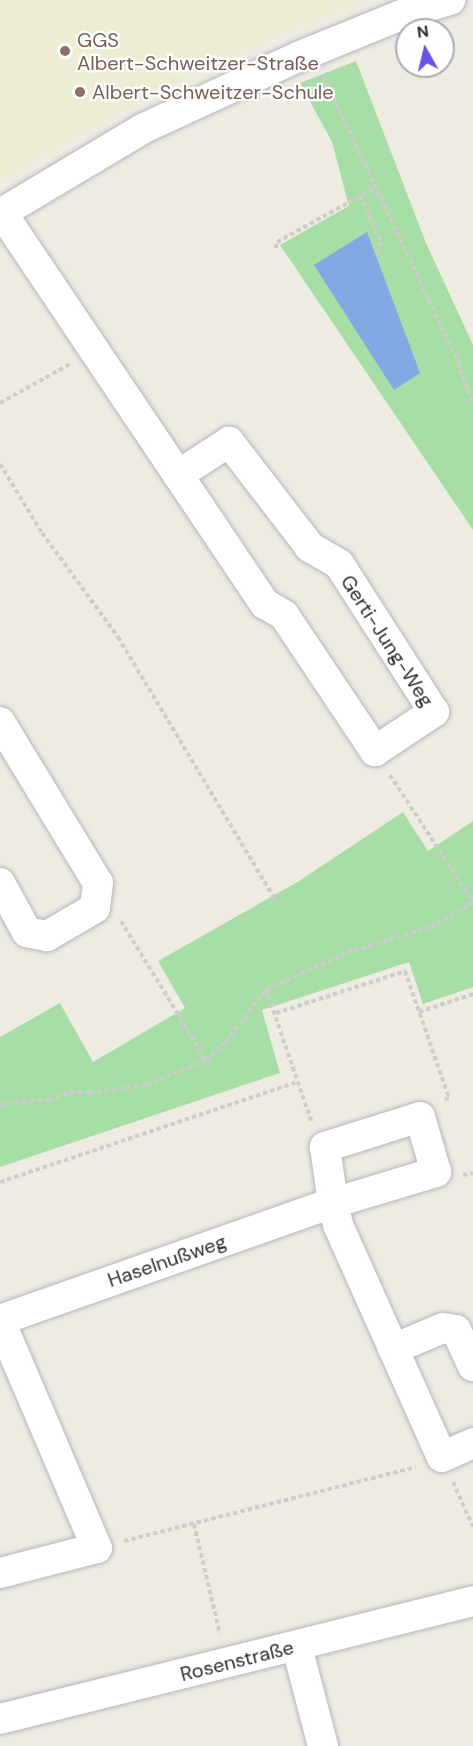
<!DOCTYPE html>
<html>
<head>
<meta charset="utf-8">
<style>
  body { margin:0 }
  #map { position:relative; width:473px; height:1746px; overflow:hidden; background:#eeece2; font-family:"DM Sans",sans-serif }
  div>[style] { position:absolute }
  .education>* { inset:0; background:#ededd4 }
  .green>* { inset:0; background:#a6dea5 }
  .water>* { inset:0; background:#81a9e4 }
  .path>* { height:4px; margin-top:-2px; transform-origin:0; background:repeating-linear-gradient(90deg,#cdcdcd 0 4.5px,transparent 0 7.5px) }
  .roads { filter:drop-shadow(0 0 2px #b7b5c0) drop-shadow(0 0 2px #b7b5c0) }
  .minor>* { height:30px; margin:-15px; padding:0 15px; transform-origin:15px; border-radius:15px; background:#fff }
  .dots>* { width:16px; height:16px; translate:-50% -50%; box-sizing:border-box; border:3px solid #fff; border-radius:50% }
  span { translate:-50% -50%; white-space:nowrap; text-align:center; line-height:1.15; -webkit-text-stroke:4.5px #fff; paint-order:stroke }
  .education-label { font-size:20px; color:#785e54 }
  .left { translate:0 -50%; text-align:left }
  .street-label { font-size:20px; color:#2e2e2e }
  .north { position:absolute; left:395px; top:18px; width:60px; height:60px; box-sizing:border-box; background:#fff; border:2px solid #ababab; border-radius:50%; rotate:352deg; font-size:16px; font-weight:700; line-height:24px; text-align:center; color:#2e2e2e }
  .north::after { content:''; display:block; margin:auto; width:21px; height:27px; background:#6854e9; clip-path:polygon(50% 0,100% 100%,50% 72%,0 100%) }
</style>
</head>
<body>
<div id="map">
  <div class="education">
    <div style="clip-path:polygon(0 0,364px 0,269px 39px,200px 71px,120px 112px,0 179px)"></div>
  </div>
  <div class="green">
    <div style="clip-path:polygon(356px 61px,426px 243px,473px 345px,473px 530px,280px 245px,349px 206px,332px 142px,300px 83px)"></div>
    <div style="clip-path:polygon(403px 812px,428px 851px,473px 821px,473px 987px,423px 1004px,409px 962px,262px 1010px,280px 1073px,0 1167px,0 1037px,60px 1003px,93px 1062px,185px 1008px,158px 961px,299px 881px)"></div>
  </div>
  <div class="water">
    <div style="clip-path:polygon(367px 232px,420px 373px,394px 390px,314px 265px)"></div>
  </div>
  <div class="path">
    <div style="left:323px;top:76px;width:316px;rotate:64.7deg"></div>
    <div style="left:458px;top:362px;width:46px;rotate:70.8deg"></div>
    <div style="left:360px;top:195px;width:51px;rotate:65.9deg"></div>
    <div style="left:381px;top:242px;width:14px;rotate:111deg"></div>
    <div style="left:276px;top:248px;width:6px;rotate:-81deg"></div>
    <div style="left:277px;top:242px;width:114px;rotate:-28.8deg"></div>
    <div style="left:0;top:403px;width:80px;rotate:-29.1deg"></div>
    <div style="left:0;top:464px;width:81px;rotate:58.7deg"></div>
    <div style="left:42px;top:533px;width:129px;rotate:53.8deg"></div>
    <div style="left:118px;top:637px;width:304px;rotate:59.1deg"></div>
    <div style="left:390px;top:775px;width:152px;rotate:56.8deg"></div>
    <div style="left:121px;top:921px;width:163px;rotate:58.6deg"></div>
    <div style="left:206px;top:1060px;width:27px;rotate:-42deg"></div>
    <div style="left:226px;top:1042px;width:66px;rotate:-53deg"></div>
    <div style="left:266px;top:989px;width:96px;rotate:-23.9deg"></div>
    <div style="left:354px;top:950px;width:80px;rotate:-16.6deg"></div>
    <div style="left:431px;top:927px;width:48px;rotate:-29.7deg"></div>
    <div style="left:266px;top:989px;width:142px;rotate:71.1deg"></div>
    <div style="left:419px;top:1012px;width:57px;rotate:-18.4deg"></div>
    <div style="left:276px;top:1013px;width:136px;rotate:-18deg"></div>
    <div style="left:405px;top:971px;width:134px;rotate:70.9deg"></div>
    <div style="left:449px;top:1098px;width:6px;rotate:162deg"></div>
    <div style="left:0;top:1104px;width:49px;rotate:-4.7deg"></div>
    <div style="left:49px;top:1100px;width:22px;rotate:-21deg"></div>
    <div style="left:70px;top:1092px;width:19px;rotate:3deg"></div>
    <div style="left:89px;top:1093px;width:58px;rotate:-8deg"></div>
    <div style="left:146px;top:1085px;width:65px;rotate:-22.6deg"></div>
    <div style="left:463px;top:1175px;width:10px;rotate:-11deg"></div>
    <div style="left:0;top:1182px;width:313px;rotate:-18.6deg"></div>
    <div style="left:453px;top:1482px;width:49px;rotate:66deg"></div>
    <div style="left:194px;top:1524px;width:113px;rotate:76.7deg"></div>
    <div style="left:124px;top:1541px;width:301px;rotate:-14.2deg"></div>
  </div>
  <div class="roads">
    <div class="minor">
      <div style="left:2px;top:213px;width:471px;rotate:56.1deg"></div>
      <div style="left:265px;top:604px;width:22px;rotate:30deg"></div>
      <div style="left:284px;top:615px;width:164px;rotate:56.2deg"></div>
      <div style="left:375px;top:751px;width:71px;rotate:-33.5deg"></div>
      <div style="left:434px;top:712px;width:176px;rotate:-122.7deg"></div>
      <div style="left:339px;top:564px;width:34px;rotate:-150deg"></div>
      <div style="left:310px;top:547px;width:133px;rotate:-127.6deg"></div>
      <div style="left:229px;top:442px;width:61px;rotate:147.1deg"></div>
      <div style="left:0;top:214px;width:165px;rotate:-30.9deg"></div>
      <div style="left:142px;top:129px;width:172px;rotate:-24.8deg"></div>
      <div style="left:298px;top:57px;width:119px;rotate:-22.2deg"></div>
      <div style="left:408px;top:12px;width:44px;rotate:-15.9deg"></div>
      <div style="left:0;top:722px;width:188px;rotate:58.7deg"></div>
      <div style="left:98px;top:883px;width:25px;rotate:97deg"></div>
      <div style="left:95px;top:908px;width:56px;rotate:149.7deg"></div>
      <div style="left:47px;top:936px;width:20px;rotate:-169deg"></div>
      <div style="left:27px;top:932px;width:56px;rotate:-118.9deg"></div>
      <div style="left:0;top:1320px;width:353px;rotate:-19.4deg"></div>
      <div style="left:333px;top:1203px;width:108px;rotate:-16.8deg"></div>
      <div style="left:436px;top:1172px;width:57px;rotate:-106.2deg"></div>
      <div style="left:420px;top:1117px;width:100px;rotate:162.5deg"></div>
      <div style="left:325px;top:1147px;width:57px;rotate:81.9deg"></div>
      <div style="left:333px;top:1203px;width:23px;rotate:77deg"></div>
      <div style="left:338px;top:1225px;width:254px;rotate:65.9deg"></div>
      <div style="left:442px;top:1457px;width:34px;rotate:-24deg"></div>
      <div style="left:0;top:1321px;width:247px;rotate:66.9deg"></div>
      <div style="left:97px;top:1548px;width:100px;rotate:165.5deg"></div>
      <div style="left:393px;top:1349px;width:54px;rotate:-22.8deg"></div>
      <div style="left:443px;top:1328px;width:13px;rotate:9deg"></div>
      <div style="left:456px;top:1330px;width:40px;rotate:65deg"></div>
      <div style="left:297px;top:1647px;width:102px;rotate:75.3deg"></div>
      <div style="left:0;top:1719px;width:487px;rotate:-14deg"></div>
    </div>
  </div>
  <div class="dots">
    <div style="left:65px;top:51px;background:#8d6e63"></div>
    <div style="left:80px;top:92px;background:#8d6e63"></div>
  </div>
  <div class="education-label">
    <span class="left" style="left:77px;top:52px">GGS<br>Albert-Schweitzer-Straße</span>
    <span class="left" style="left:92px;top:92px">Albert-Schweitzer-Schule</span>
  </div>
  <div class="street-label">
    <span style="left:387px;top:641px;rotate:57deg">Gerti-Jung-Weg</span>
    <span style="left:167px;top:1261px;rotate:-19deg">Haselnußweg</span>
    <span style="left:237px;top:1661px;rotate:-14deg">Rosenstraße</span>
  </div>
  <div class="north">N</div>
</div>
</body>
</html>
